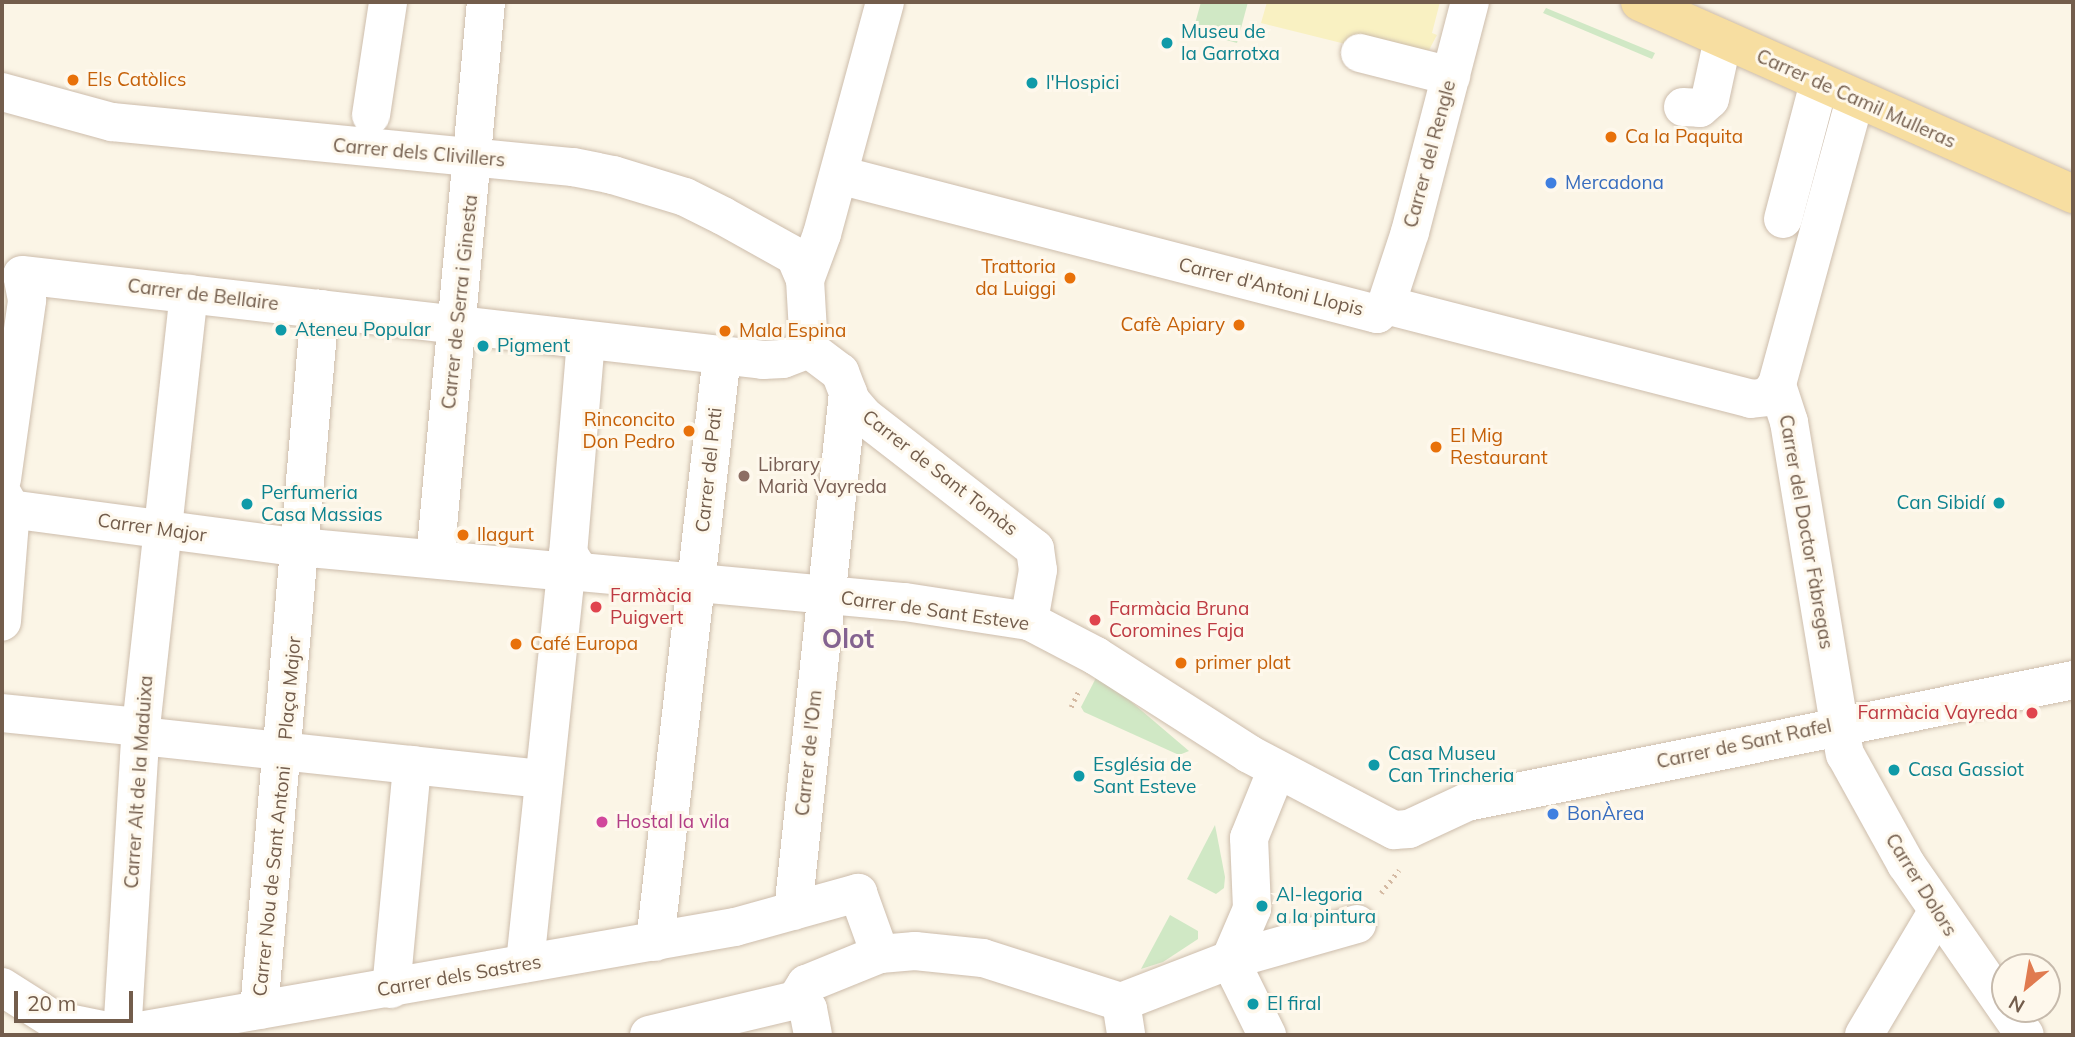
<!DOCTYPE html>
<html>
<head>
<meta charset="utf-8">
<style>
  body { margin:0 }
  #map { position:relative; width:2075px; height:1037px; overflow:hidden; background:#fbf5e6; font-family:Mulish,sans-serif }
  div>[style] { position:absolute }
  .green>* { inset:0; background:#d0e8c5 }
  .sand>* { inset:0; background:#f9f1c2 }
  .path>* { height:4.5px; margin-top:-2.25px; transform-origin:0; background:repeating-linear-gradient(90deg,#d4b9a2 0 2px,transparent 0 7px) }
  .roads { filter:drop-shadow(0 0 2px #cdbdac) drop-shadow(0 0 2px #cdbdac) }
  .minor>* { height:38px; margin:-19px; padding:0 19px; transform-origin:19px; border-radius:19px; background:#fff }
  .major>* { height:38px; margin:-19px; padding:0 19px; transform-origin:19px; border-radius:19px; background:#f7dea1 }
  .dots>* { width:19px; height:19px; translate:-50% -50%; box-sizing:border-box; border:4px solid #fef8ec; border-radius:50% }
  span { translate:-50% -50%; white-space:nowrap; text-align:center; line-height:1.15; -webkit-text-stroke:6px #fef8ec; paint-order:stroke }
  .culture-label { font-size:19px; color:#0d838f }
  .left { translate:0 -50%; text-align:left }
  .right { translate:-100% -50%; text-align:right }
  .food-label { font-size:19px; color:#c56008 }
  .street-label { font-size:19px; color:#735d4c }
  .shop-label { font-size:19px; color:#366cbe }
  .education-label { font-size:19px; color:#785e54 }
  .health-label { font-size:19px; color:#be3a42 }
  .hotel-label { font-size:19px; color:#b23c85 }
  .district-label { font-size:26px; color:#846390; font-weight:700 }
  .frame { position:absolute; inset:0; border:4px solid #735d4c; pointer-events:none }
  .north { position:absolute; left:1991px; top:953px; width:70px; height:70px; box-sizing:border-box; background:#fef8ec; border:2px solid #c6baac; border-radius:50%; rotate:210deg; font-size:19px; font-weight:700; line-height:28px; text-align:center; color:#735d4c }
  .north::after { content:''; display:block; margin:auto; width:24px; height:32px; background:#e07b50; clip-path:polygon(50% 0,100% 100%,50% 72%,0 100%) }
  .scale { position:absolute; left:14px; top:991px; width:119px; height:32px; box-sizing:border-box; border:4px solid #735d4c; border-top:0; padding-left:9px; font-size:21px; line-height:24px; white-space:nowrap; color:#735d4c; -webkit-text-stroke:5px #fef8ec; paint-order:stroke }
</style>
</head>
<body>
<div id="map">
  <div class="green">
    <div style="clip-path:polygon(1201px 2px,1248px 2px,1237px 43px,1193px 31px)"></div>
    <div style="clip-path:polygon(1546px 8px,1655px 53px,1652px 59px,1543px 13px)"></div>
    <div style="clip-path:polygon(1097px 676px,1101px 676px,1189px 751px,1179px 755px,1084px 712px,1081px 707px)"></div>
    <div style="clip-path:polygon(1215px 825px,1225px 877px,1224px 888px,1216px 894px,1187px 879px)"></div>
    <div style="clip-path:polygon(1170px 915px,1198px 931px,1198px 939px,1163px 962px,1141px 969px)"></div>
  </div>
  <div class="sand">
    <div style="clip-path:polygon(1267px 2px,1440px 2px,1432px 33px,1437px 35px,1422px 63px,1261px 23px)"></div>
  </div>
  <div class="path">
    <div style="left:1071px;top:707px;width:17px;rotate:-65deg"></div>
    <div style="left:1381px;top:893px;width:29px;rotate:-52deg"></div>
  </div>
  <div class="roads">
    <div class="minor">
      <div style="left:1360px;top:53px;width:94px;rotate:14.2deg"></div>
      <div style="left:2px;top:92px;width:114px;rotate:15.3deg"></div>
      <div style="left:112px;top:122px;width:463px;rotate:5.6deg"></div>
      <div style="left:573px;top:167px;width:41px;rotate:11.3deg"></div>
      <div style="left:613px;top:175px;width:75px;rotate:17deg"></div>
      <div style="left:685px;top:197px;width:42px;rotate:26.6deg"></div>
      <div style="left:723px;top:216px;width:82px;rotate:29.1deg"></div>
      <div style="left:795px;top:256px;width:26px;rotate:67deg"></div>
      <div style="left:1855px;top:99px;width:296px;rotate:105.3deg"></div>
      <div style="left:1777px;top:385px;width:39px;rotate:72deg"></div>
      <div style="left:1789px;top:422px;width:306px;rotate:80.6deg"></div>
      <div style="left:1839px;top:724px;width:31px;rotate:79deg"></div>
      <div style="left:1845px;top:754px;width:126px;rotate:61deg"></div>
      <div style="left:1906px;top:864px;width:208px;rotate:55.2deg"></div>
      <div style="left:1683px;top:107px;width:17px;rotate:3deg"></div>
      <div style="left:1700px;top:108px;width:13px;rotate:-42deg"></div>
      <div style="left:1710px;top:99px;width:61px;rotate:-77.8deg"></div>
      <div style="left:371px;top:115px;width:114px;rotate:-81.4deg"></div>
      <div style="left:839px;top:175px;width:556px;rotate:14.49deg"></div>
      <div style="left:1377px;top:314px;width:13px;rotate:-45deg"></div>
      <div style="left:1386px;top:305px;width:77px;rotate:-71.8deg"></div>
      <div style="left:1410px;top:232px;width:238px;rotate:-75.4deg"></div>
      <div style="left:1783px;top:219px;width:141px;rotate:-75.2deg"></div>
      <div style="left:1386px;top:305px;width:377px;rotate:14.4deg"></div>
      <div style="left:1751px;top:399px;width:16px;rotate:-7deg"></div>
      <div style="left:1767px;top:397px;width:16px;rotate:-50deg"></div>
      <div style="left:586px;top:340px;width:214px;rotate:94.8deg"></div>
      <div style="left:568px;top:553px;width:22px;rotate:58deg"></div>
      <div style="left:580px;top:572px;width:326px;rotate:5.3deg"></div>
      <div style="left:905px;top:602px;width:125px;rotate:8.7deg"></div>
      <div style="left:1029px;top:621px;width:76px;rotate:27.6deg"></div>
      <div style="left:1096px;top:656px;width:182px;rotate:32.6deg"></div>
      <div style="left:1249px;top:754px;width:164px;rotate:27.7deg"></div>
      <div style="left:1394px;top:830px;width:15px;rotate:-4deg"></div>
      <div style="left:1409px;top:829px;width:64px;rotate:-25deg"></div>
      <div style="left:1467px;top:802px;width:618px;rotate:-11.38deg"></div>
      <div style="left:809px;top:349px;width:69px;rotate:-93.3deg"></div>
      <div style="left:805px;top:280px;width:49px;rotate:-69.7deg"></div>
      <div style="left:822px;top:234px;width:240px;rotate:-74.8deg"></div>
      <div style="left:2px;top:479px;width:181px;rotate:-82deg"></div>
      <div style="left:27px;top:300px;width:25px;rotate:-101deg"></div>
      <div style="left:22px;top:275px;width:746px;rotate:6.54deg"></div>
      <div style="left:763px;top:360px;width:20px;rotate:-3deg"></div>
      <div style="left:783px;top:359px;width:28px;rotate:-21deg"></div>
      <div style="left:809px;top:349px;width:39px;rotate:37deg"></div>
      <div style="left:840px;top:372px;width:31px;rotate:69deg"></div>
      <div style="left:851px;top:401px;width:21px;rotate:49deg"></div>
      <div style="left:865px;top:417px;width:215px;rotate:37.8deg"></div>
      <div style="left:1035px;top:549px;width:21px;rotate:82deg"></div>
      <div style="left:1038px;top:570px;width:52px;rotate:100deg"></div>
      <div style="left:2px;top:493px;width:18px;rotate:61deg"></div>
      <div style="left:11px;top:509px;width:113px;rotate:94.6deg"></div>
      <div style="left:2px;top:508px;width:289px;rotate:7.6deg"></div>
      <div style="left:288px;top:546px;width:279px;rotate:5.3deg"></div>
      <div style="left:566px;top:572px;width:8px;rotate:-30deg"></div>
      <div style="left:435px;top:559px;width:559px;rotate:-84.77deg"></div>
      <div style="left:2px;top:713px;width:140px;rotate:5.8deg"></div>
      <div style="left:140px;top:736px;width:405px;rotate:6.1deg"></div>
      <div style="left:793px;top:911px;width:521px;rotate:-83.94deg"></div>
      <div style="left:655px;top:942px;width:591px;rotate:-83.49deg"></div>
      <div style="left:1230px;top:960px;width:56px;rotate:-66.7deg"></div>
      <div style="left:1252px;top:909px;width:71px;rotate:-92.4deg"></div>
      <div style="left:1249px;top:838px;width:74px;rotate:-67.9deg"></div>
      <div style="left:1230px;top:960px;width:84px;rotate:63.7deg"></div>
      <div style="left:525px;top:963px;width:393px;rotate:-84deg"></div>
      <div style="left:2px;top:987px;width:62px;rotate:32.4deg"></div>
      <div style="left:54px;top:1020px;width:69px;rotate:11.6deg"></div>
      <div style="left:122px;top:1034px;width:622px;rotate:-9.9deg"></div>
      <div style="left:735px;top:927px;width:128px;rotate:-15.5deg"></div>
      <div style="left:858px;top:893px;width:65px;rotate:70.2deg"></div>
      <div style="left:391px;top:989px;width:225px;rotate:-84.6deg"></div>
      <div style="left:796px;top:1000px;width:19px;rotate:-58deg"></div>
      <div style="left:806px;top:984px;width:80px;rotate:-22.1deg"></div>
      <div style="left:880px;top:954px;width:35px;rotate:-5deg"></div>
      <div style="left:915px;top:951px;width:68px;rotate:5.9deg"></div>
      <div style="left:983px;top:958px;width:145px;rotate:17.7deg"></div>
      <div style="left:1121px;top:1002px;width:117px;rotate:-21.1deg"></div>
      <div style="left:1230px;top:960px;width:132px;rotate:-15.8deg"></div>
      <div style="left:796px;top:1000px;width:15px;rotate:37deg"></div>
      <div style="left:808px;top:1009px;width:26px;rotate:79deg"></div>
      <div style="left:1121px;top:1002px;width:33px;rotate:81deg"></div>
      <div style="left:259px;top:1010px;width:704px;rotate:-85.03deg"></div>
      <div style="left:122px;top:1035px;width:309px;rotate:-86.5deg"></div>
      <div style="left:141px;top:727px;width:436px;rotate:-83.7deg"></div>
      <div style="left:649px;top:1035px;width:151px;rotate:-13.4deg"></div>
      <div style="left:1864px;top:1035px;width:143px;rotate:-59.3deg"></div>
    </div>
    <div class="major">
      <div style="left:1640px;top:2px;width:474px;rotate:23.9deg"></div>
    </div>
  </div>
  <div class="dots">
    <div style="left:1167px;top:43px;background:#0f9aa8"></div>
    <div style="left:73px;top:80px;background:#e8710a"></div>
    <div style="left:1032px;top:83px;background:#0f9aa8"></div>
    <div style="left:1611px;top:137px;background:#e8710a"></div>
    <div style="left:1551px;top:183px;background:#3f7fe0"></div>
    <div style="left:1070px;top:278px;background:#e8710a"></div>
    <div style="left:1239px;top:325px;background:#e8710a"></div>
    <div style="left:281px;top:330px;background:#0f9aa8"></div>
    <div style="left:725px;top:331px;background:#e8710a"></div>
    <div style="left:483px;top:346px;background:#0f9aa8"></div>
    <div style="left:689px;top:431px;background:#e8710a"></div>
    <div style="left:1436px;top:447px;background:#e8710a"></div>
    <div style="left:744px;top:476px;background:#8d6e63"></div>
    <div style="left:1999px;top:503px;background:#0f9aa8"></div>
    <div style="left:247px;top:504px;background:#0f9aa8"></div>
    <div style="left:463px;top:535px;background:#e8710a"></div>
    <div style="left:596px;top:607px;background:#e0444e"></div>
    <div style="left:1095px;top:620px;background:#e0444e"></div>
    <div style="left:516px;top:644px;background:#e8710a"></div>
    <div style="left:1181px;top:663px;background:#e8710a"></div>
    <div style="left:2032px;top:713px;background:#e0444e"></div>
    <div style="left:1374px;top:765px;background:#0f9aa8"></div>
    <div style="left:1894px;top:770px;background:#0f9aa8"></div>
    <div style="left:1079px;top:776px;background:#0f9aa8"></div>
    <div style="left:1553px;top:814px;background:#3f7fe0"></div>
    <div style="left:602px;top:822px;background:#d1479c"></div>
    <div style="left:1262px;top:906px;background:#0f9aa8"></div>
    <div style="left:1253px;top:1004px;background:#0f9aa8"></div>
  </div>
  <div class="culture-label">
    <span class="left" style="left:1181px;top:43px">Museu de<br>la Garrotxa</span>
    <span class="left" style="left:1046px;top:83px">l'Hospici</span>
    <span class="left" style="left:295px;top:330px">Ateneu Popular</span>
    <span class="left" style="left:497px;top:346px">Pigment</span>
    <span class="left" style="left:261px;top:504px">Perfumeria<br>Casa Massias</span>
    <span class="right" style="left:1985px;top:503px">Can Sibidí</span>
    <span class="left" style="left:1388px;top:765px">Casa Museu<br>Can Trincheria</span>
    <span class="left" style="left:1093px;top:776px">Església de<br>Sant Esteve</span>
    <span class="left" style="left:1908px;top:770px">Casa Gassiot</span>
    <span class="left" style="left:1276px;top:906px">Al-legoria<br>a la pintura</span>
    <span class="left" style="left:1267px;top:1004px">El firal</span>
  </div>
  <div class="food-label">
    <span class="left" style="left:87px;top:80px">Els Catòlics</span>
    <span class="left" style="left:1625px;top:137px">Ca la Paquita</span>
    <span class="right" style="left:1056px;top:278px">Trattoria<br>da Luiggi</span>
    <span class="right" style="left:1225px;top:325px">Cafè Apiary</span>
    <span class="left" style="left:739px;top:331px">Mala Espina</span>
    <span class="right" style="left:675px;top:431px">Rinconcito<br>Don Pedro</span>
    <span class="left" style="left:1450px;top:447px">El Mig<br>Restaurant</span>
    <span class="left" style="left:477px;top:535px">llagurt</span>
    <span class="left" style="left:530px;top:644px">Café Europa</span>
    <span class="left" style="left:1195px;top:663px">primer plat</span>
  </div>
  <div class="street-label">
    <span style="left:1856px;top:99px;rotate:24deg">Carrer de Camil Mulleras</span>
    <span style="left:419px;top:153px;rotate:5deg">Carrer dels Clivillers</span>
    <span style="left:1430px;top:154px;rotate:-75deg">Carrer del Rengle</span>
    <span style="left:1271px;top:287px;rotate:14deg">Carrer d'Antoni Llopis</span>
    <span style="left:203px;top:295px;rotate:7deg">Carrer de Bellaire</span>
    <span style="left:460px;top:302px;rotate:-84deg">Carrer de Serra i Ginesta</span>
    <span style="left:709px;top:470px;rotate:-84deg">Carrer del Pati</span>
    <span style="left:940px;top:473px;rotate:38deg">Carrer de Sant Tomàs</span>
    <span style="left:152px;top:528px;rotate:8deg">Carrer Major</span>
    <span style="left:1806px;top:532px;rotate:80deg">Carrer del Doctor Fàbregas</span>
    <span style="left:935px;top:611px;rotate:8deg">Carrer de Sant Esteve</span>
    <span style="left:290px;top:688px;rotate:-85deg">Plaça Major</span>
    <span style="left:1744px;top:744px;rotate:-12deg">Carrer de Sant Rafel</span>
    <span style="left:809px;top:753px;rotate:-84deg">Carrer de l'Om</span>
    <span style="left:139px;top:782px;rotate:-86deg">Carrer Alt de la Maduixa</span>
    <span style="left:272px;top:881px;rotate:-84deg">Carrer Nou de Sant Antoni</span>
    <span style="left:1921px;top:885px;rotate:58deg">Carrer Dolors</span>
    <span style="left:459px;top:976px;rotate:-10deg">Carrer dels Sastres</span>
  </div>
  <div class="shop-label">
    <span class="left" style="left:1565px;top:183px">Mercadona</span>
    <span class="left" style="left:1567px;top:814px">BonÀrea</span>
  </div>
  <div class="education-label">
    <span class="left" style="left:758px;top:476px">Library<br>Marià Vayreda</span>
  </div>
  <div class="health-label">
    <span class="left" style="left:610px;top:607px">Farmàcia<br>Puigvert</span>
    <span class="left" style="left:1109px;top:620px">Farmàcia Bruna<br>Coromines Faja</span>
    <span class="right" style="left:2018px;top:713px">Farmàcia Vayreda</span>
  </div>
  <div class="hotel-label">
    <span class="left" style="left:616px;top:822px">Hostal la vila</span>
  </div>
  <div class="district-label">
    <span style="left:848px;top:639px">Olot</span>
  </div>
  <div class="frame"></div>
  <div class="north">N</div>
  <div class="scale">20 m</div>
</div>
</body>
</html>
